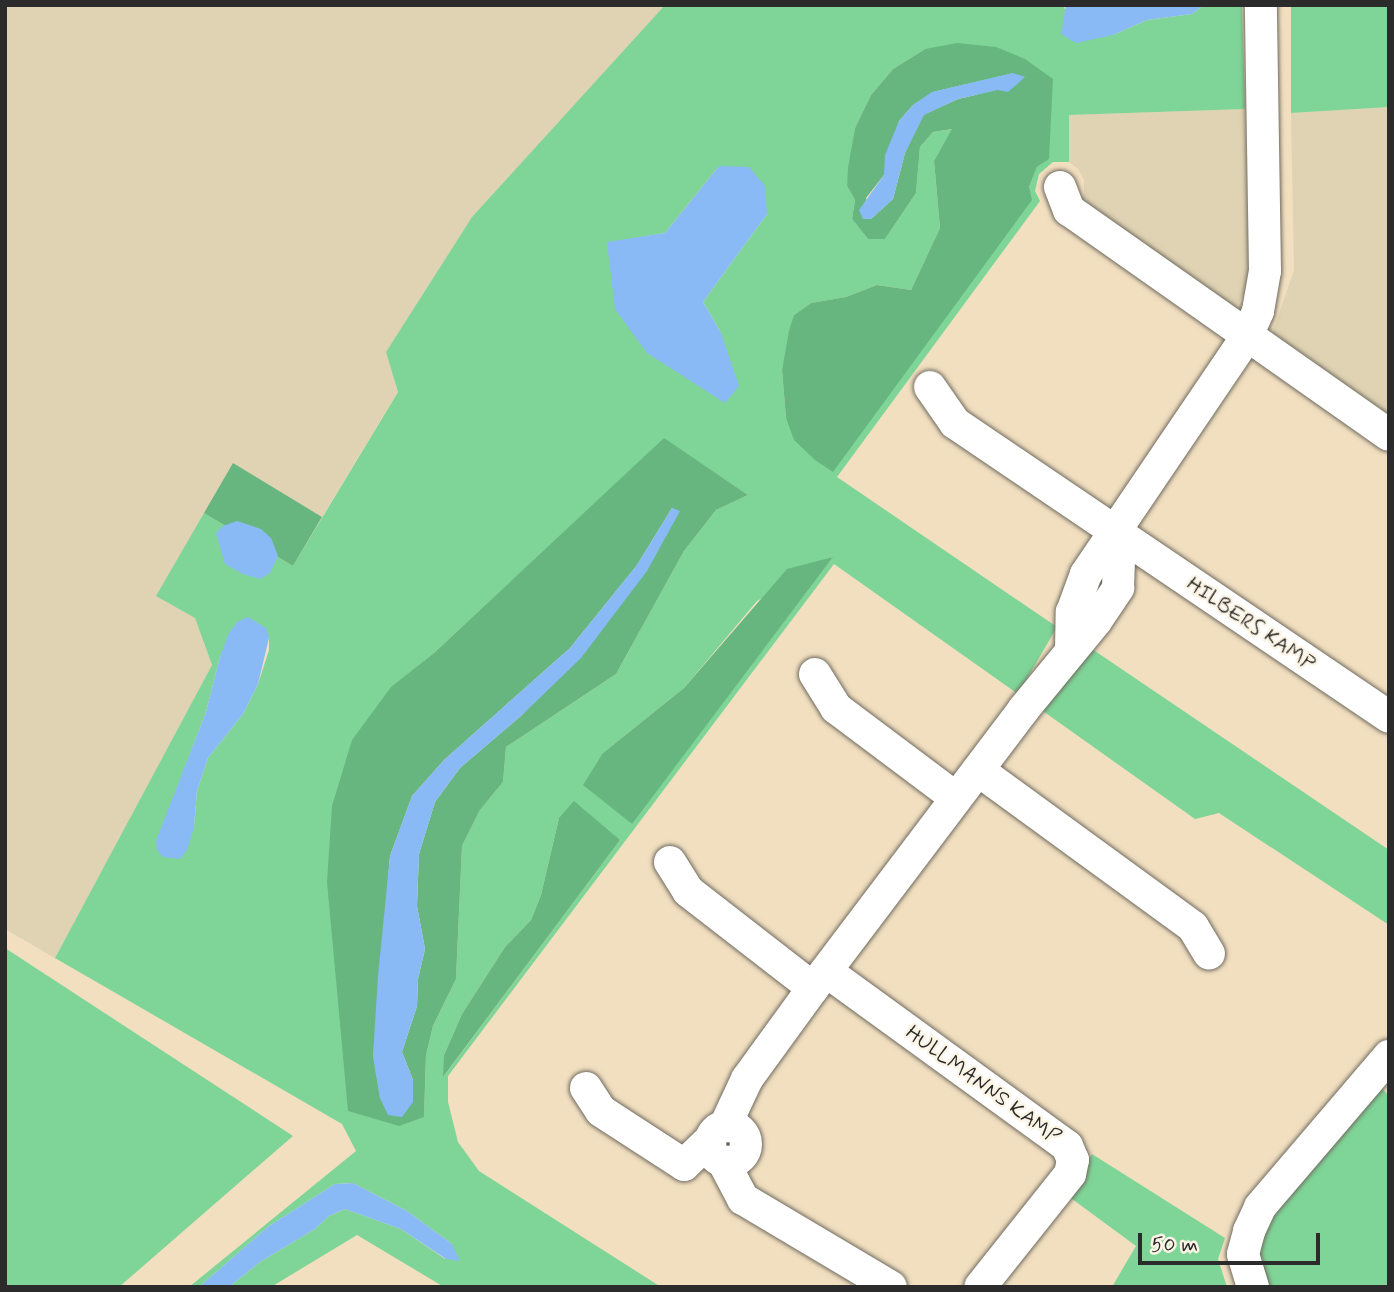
<!DOCTYPE html>
<html>
<head>
<meta charset="utf-8">
<style>
  body { margin:0 }
  #map { position:relative; width:1394px; height:1292px; overflow:hidden; background:#f1dfc0; font-family:Mynerve,sans-serif }
  div>[style] { position:absolute }
  .built>* { inset:0; background:#dfd3b4 }
  .green>* { inset:0; background:#7fd598 }
  .forest>* { inset:0; background:#67b680 }
  .water>* { inset:0; background:#89baf6 }
  .roads { filter:drop-shadow(0 0 2px #706a5f) drop-shadow(0 0 2px #706a5f) }
  .minor>* { height:32px; margin:-16px; padding:0 16px; transform-origin:16px; border-radius:16px; background:#fff }
  .minor>.ring { margin:-16px; padding:0; box-sizing:content-box; background:none; border:32px solid #fff; border-radius:50% }
  span { translate:-50% -50%; white-space:nowrap; text-align:center; line-height:1.15; -webkit-text-stroke:5px #fcf5e5; paint-order:stroke }
  .street-label { font-size:21px; color:#2b2b2b }
  .frame { position:absolute; inset:0; border:7px solid #2b2b2b; pointer-events:none }
  .scale { position:absolute; left:1138px; top:1233px; width:182px; height:32px; box-sizing:border-box; border:4px solid #2b2b2b; border-top:0; padding-left:9px; font-size:21px; line-height:24px; white-space:nowrap; color:#2b2b2b; -webkit-text-stroke:5px #fcf5e5; paint-order:stroke }
</style>
</head>
<body>
<div id="map">
  <div class="built">
    <div style="clip-path:polygon(6px 5px,665px 5px,472px 217px,386px 352px,398px 391px,322px 517px,232px 464px,195px 618px,212px 665px,55px 958px,5px 929px)"></div>
    <div style="clip-path:polygon(1389px 107px,1389px 424px,1270px 340px,1294px 270px,1291px 113px)"></div>
    <div style="clip-path:polygon(1245px 109px,1249px 272px,1248px 285px,1233px 313px,1078px 208px,1084px 193px,1084px 180px,1078px 169px,1069px 162px,1068px 115px)"></div>
  </div>
  <div class="green">
    <div style="clip-path:polygon(evenodd,665px 5px,1066px 5px,1064px 8px,1113px 35px,1147px 20px,1192px 14px,1204px 5px,1242px 5px,1245px 109px,1069px 115px,1069px 162px,1053px 162px,1039px 174px,1035px 191px,1040px 201px,837px 477px,1057px 627px,1018px 694px,834px 564px,448px 1076px,448px 1102px,458px 1142px,479px 1171px,661px 1287px,444px 1287px,357px 1235px,271px 1287px,229px 1287px,260px 1262px,315px 1229px,329px 1216px,345px 1209px,401px 1229px,445px 1259px,452px 1244px,407px 1211px,353px 1183px,335px 1184px,269px 1226px,199px 1287px,189px 1287px,356px 1151px,342px 1124px,55px 958px,212px 665px,195px 618px,156px 596px,204px 513px,293px 566px,398px 392px,386px 352px,472px 217px,665px 5px,925px 49px,1049px 158px,1037px 167px,1029px 187px,786px 418px,782px 370px,794px 315px,811px 303px,846px 297px,877px 285px,911px 290px,940px 228px,934px 161px,953px 129px,933px 132px,920px 147px,916px 193px,885px 239px,868px 239px,852px 219px,855px 200px,847px 186px,855px 128px,871px 95px,893px 69px,925px 49px,665px 5px,719px 166px,767px 214px,703px 302px,721px 333px,607px 243px,665px 233px,719px 166px,665px 5px,664px 439px,748px 495px,716px 510px,684px 551px,616px 674px,506px 747px,503px 782px,480px 810px,462px 846px,456px 979px,433px 1026px,426px 1055px,424px 1117px,327px 882px,392px 687px,434px 653px,664px 439px,665px 5px,832px 557px,832px 558px,631px 824px,603px 753px,684px 688px,757px 601px,832px 557px,665px 5px,237px 622px,269px 638px,269px 650px,258px 684px,243px 714px,208px 758px,197px 791px,194px 827px,174px 796px,206px 712px,220px 657px,237px 622px,665px 5px,559px 818px,620px 840px,444px 1076px,444px 1055px,462px 1014px,505px 947px,531px 920px,541px 895px,559px 818px)"></div>
    <div style="clip-path:polygon(1291px 5px,1389px 5px,1389px 107px,1291px 113px)"></div>
    <div style="clip-path:polygon(1092px 649px,1389px 850px,1389px 925px,1219px 813px,1195px 819px,1040px 709px)"></div>
    <div style="clip-path:polygon(5px 948px,293px 1136px,119px 1287px,5px 1287px)"></div>
    <div style="clip-path:polygon(1380px 1086px,1389px 1096px,1389px 1287px,1262px 1287px,1254px 1259px,1265px 1211px)"></div>
    <div style="clip-path:polygon(1092px 1154px,1225px 1238px,1218px 1259px,1227px 1287px,1112px 1287px,1136px 1246px,1068px 1196px)"></div>
  </div>
  <div class="forest">
    <div style="clip-path:polygon(evenodd,957px 43px,996px 47px,1025px 59px,1053px 79px,1049px 159px,1037px 167px,1029px 187px,1032px 200px,833px 472px,815px 460px,794px 440px,786px 418px,782px 370px,789px 331px,794px 315px,811px 303px,846px 297px,877px 285px,911px 290px,940px 228px,934px 161px,952px 129px,933px 132px,920px 147px,916px 193px,885px 239px,868px 239px,852px 219px,855px 200px,847px 186px,848px 168px,855px 128px,871px 95px,893px 69px,925px 49px,957px 43px,1013px 73px,997px 90px,958px 99px,923px 115px,905px 153px,893px 199px,871px 219px,866px 198px,884px 175px,899px 121px,913px 105px,933px 92px,1013px 73px)"></div>
    <div style="clip-path:polygon(evenodd,664px 438px,748px 495px,716px 510px,684px 551px,616px 674px,506px 747px,503px 782px,480px 810px,462px 846px,456px 979px,433px 1026px,426px 1055px,424px 1117px,399px 1126px,348px 1111px,327px 882px,332px 806px,352px 740px,391px 687px,434px 653px,664px 438px,672px 508px,679px 512px,522px 715px,460px 768px,435px 802px,419px 854px,417px 906px,425px 949px,418px 979px,417px 1006px,402px 1052px,413px 1080px,413px 1102px,380px 1098px,373px 1056px,390px 856px,412px 796px,444px 760px,570px 648px,637px 565px,672px 508px)"></div>
    <div style="clip-path:polygon(233px 463px,322px 517px,293px 566px,204px 513px)"></div>
    <div style="clip-path:polygon(833px 557px,632px 824px,583px 785px,603px 753px,684px 688px,787px 569px)"></div>
    <div style="clip-path:polygon(574px 801px,620px 840px,443px 1077px,444px 1055px,462px 1014px,505px 947px,531px 920px,541px 895px,559px 818px)"></div>
  </div>
  <div class="water">
    <div style="clip-path:polygon(1066px 5px,1204px 5px,1192px 14px,1147px 20px,1113px 35px,1076px 43px,1061px 34px)"></div>
    <div style="clip-path:polygon(1013px 73px,1025px 77px,1008px 92px,997px 90px,958px 99px,924px 115px,905px 153px,893px 199px,871px 219px,863px 219px,859px 210px,884px 175px,885px 155px,899px 121px,913px 105px,932px 92px)"></div>
    <div style="clip-path:polygon(719px 166px,749px 167px,765px 186px,767px 214px,703px 302px,721px 333px,739px 386px,725px 403px,647px 353px,615px 309px,607px 242px,665px 233px)"></div>
    <div style="clip-path:polygon(672px 508px,680px 511px,647px 571px,581px 658px,522px 715px,460px 768px,435px 802px,419px 854px,417px 906px,425px 949px,418px 979px,417px 1006px,402px 1052px,413px 1080px,413px 1102px,402px 1117px,388px 1115px,380px 1098px,373px 1056px,378px 976px,390px 856px,412px 796px,444px 760px,570px 648px,637px 565px)"></div>
    <div style="clip-path:polygon(237px 521px,261px 529px,271px 538px,278px 556px,270px 573px,260px 579px,243px 574px,225px 564px,216px 533px,223px 526px)"></div>
    <div style="clip-path:polygon(248px 617px,266px 628px,269px 638px,258px 684px,243px 714px,208px 758px,197px 791px,194px 827px,187px 850px,180px 859px,163px 857px,157px 850px,156px 841px,206px 712px,220px 657px,229px 633px,237px 622px)"></div>
    <div style="clip-path:polygon(353px 1183px,407px 1211px,452px 1244px,460px 1261px,446px 1259px,401px 1229px,345px 1209px,329px 1216px,315px 1229px,260px 1262px,229px 1287px,199px 1287px,269px 1226px,335px 1184px)"></div>
  </div>
  <div class="roads">
    <div class="minor">
      <div style="left:1060px;top:187px;width:25px;rotate:69deg"></div>
      <div style="left:1069px;top:210px;width:391px;rotate:35.1deg"></div>
      <div style="left:930px;top:387px;width:44px;rotate:55.2deg"></div>
      <div style="left:955px;top:423px;width:524px;rotate:34.11deg"></div>
      <div style="left:1071px;top:651px;width:39px;rotate:-89deg"></div>
      <div style="left:1072px;top:612px;width:40px;rotate:-69.8deg"></div>
      <div style="left:1086px;top:574px;width:287px;rotate:-55.9deg"></div>
      <div style="left:1247px;top:336px;width:27px;rotate:-66deg"></div>
      <div style="left:1258px;top:311px;width:41px;rotate:-80.1deg"></div>
      <div style="left:1265px;top:271px;width:266px;rotate:-90.9deg"></div>
      <div style="left:815px;top:674px;width:40px;rotate:58deg"></div>
      <div style="left:836px;top:708px;width:150px;rotate:36.9deg"></div>
      <div style="left:978px;top:770px;width:266px;rotate:36.1deg"></div>
      <div style="left:1193px;top:927px;width:31px;rotate:59deg"></div>
      <div style="left:670px;top:862px;width:34px;rotate:58deg"></div>
      <div style="left:688px;top:891px;width:158px;rotate:37.8deg"></div>
      <div style="left:826px;top:971px;width:298px;rotate:36deg"></div>
      <div style="left:1067px;top:1146px;width:15px;rotate:67deg"></div>
      <div style="left:1073px;top:1160px;width:14px;rotate:102deg"></div>
      <div style="left:1070px;top:1174px;width:144px;rotate:128.5deg"></div>
      <div style="left:586px;top:1088px;width:27px;rotate:57deg"></div>
      <div style="left:601px;top:1111px;width:99px;rotate:33deg"></div>
      <div style="left:684px;top:1165px;width:36px;rotate:-44deg"></div>
      <div class="ring" style="left:710px;top:1126px;width:4px;height:4px"></div>
      <div style="left:725px;top:1126px;width:52px;rotate:-64.9deg"></div>
      <div style="left:747px;top:1079px;width:112px;rotate:-54deg"></div>
      <div style="left:813px;top:988px;width:348px;rotate:-52.9deg"></div>
      <div style="left:1023px;top:710px;width:115px;rotate:-50.6deg"></div>
      <div style="left:1096px;top:621px;width:40px;rotate:-56deg"></div>
      <div style="left:1118px;top:588px;width:33px;rotate:-88deg"></div>
      <div style="left:1119px;top:555px;width:25px;rotate:-104deg"></div>
      <div style="left:724px;top:1163px;width:41px;rotate:62.2deg"></div>
      <div style="left:743px;top:1199px;width:172px;rotate:30.7deg"></div>
      <div style="left:1253px;top:1287px;width:34px;rotate:-107deg"></div>
      <div style="left:1243px;top:1254px;width:24px;rotate:-75deg"></div>
      <div style="left:1249px;top:1231px;width:26px;rotate:-65deg"></div>
      <div style="left:1260px;top:1207px;width:199px;rotate:-49.5deg"></div>
    </div>
  </div>
  <div class="street-label">
    <span style="left:1251px;top:624px;rotate:34deg">HILBERS KAMP</span>
    <span style="left:983px;top:1085px;rotate:36deg">HULLMANNS KAMP</span>
  </div>
  <div class="frame"></div>
  <div class="scale">50 m</div>
</div>
</body>
</html>
